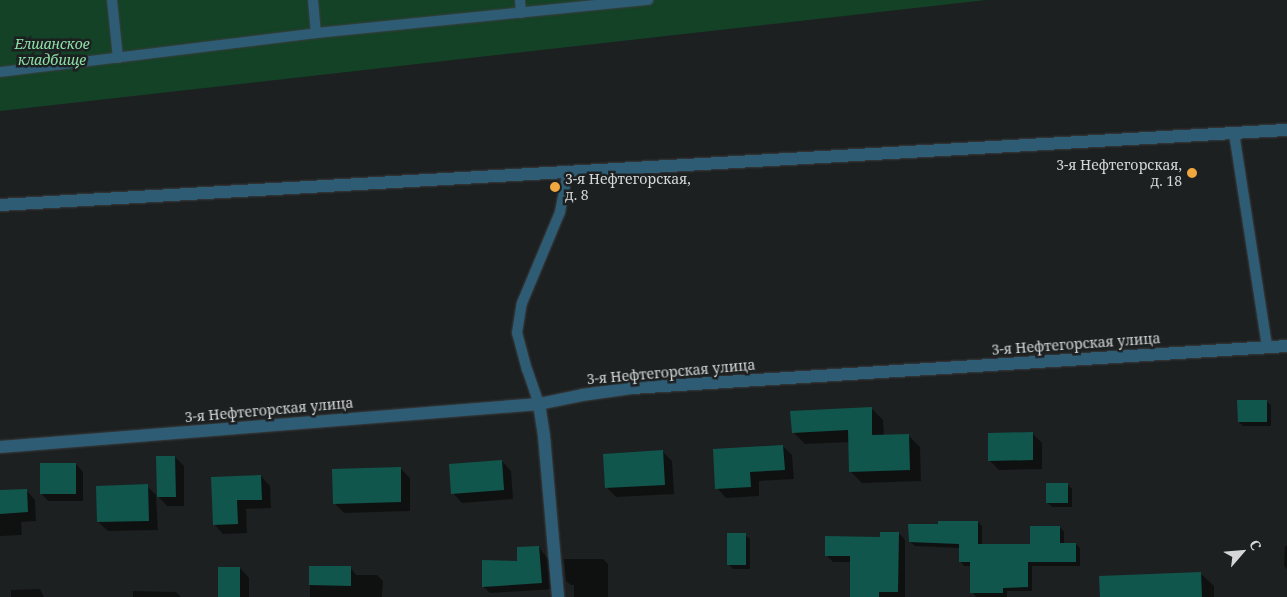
<!DOCTYPE html>
<html>
<head>
<meta charset="utf-8">
<style>
  body { margin:0 }
  #map { position:relative; width:1287px; height:597px; overflow:hidden; background:#1d2021; font-family:"Noto Serif",serif }
  div>[style] { position:absolute }
  .green>* { inset:0; background:#134226 }
  .shadow>* { inset:0; background:#0007 }
  .building>* { inset:0; background:#11564c }
  .roads { filter:drop-shadow(0 0 1px #3a3d3e) drop-shadow(0 0 1px #3a3d3e) }
  .lane>* { height:10px; margin:-5px; padding:0 5px; transform-origin:5px; border-radius:5px; background:#2e5c75 }
  .street>* { height:12px; margin:-6px; padding:0 6px; transform-origin:6px; border-radius:6px; background:#2e5c75 }
  .dots>* { width:14px; height:14px; translate:-50% -50%; box-sizing:border-box; border:2px solid #1d2021; border-radius:50% }
  span { translate:-50% -50%; white-space:nowrap; text-align:center; line-height:1.15; -webkit-text-stroke:5px #1d2021; paint-order:stroke }
  .park-label { font-size:14px; color:#8de0a7; font-style:italic }
  .poi-label { font-size:14px; color:#d4d6d7 }
  .right { translate:-100% -50%; text-align:right }
  .left { translate:0 -50%; text-align:left }
  .street-label { font-size:14px; color:#d4d6d7 }
  .north { position:absolute; left:1217px; top:527px; width:50px; height:50px; -webkit-text-stroke:4px #1d2021; paint-order:stroke; rotate:63deg; font-size:14px; font-weight:700; line-height:20px; text-align:center; color:#d4d6d7 }
  .north::after { content:''; display:block; margin:auto; width:18px; height:22px; background:#d4d6d7; clip-path:polygon(50% 0,100% 100%,50% 72%,0 100%) }
</style>
</head>
<body>
<div id="map">
  <div class="green">
    <div style="clip-path:polygon(0 0,986px 0,0 111px)"></div>
  </div>
  <div class="shadow">
    <div style="clip-path:polygon(1266px 401px,1271px 405px,1271px 426px,1243px 426px,1239px 422px)"></div>
    <div style="clip-path:polygon(871px 408px,883px 420px,884px 436px,908px 435px,920px 447px,921px 481px,862px 483px,850px 471px,850px 442px,805px 444px,793px 432px)"></div>
    <div style="clip-path:polygon(1033px 434px,1042px 443px,1042px 469px,999px 470px,989px 460px)"></div>
    <div style="clip-path:polygon(783px 446px,792px 455px,794px 479px,759px 481px,759px 496px,726px 498px,717px 488px)"></div>
    <div style="clip-path:polygon(663px 452px,672px 461px,674px 494px,616px 497px,606px 487px)"></div>
    <div style="clip-path:polygon(175px 457px,184px 466px,184px 506px,167px 506px,158px 496px)"></div>
    <div style="clip-path:polygon(502px 461px,511px 471px,513px 499px,462px 503px,453px 493px)"></div>
    <div style="clip-path:polygon(76px 464px,83px 472px,83px 501px,48px 501px,41px 493px)"></div>
    <div style="clip-path:polygon(400px 468px,410px 478px,410px 511px,344px 513px,334px 503px)"></div>
    <div style="clip-path:polygon(261px 476px,270px 486px,271px 508px,246px 509px,247px 533px,223px 534px,214px 524px,212px 478px)"></div>
    <div style="clip-path:polygon(1067px 484px,1072px 489px,1072px 507px,1052px 507px,1047px 502px)"></div>
    <div style="clip-path:polygon(147px 486px,156px 495px,158px 530px,108px 531px,98px 522px)"></div>
    <div style="clip-path:polygon(26px 490px,35px 500px,36px 521px,21px 522px,22px 535px,0 536px,0 492px)"></div>
    <div style="clip-path:polygon(978px 522px,982px 526px,982px 545px,1031px 545px,1060px 527px,1064px 532px,1064px 544px,1076px 544px,1080px 548px,1080px 566px,1032px 566px,1032px 591px,1007px 591px,1007px 597px,976px 597px,972px 592px,971px 566px,964px 566px,960px 561px,960px 548px,915px 546px,910px 542px,910px 525px)"></div>
    <div style="clip-path:polygon(899px 533px,905px 540px,905px 597px,851px 597px,851px 562px,833px 562px,826px 555px)"></div>
    <div style="clip-path:polygon(745px 535px,750px 539px,750px 569px,733px 569px,729px 565px)"></div>
    <div style="clip-path:polygon(1285px 546px,1287px 546px,1287px 569px,1284px 566px)"></div>
    <div style="clip-path:polygon(539px 547px,553px 566px,555px 589px,490px 593px,483px 586px)"></div>
    <div style="clip-path:polygon(564px 559px,603px 559px,608px 564px,608px 597px,574px 597px,574px 585px,571px 585px,566px 581px)"></div>
    <div style="clip-path:polygon(310px 567px,350px 567px,356px 575px,377px 575px,383px 581px,382px 597px,310px 597px)"></div>
    <div style="clip-path:polygon(240px 568px,249px 578px,249px 597px,219px 597px)"></div>
    <div style="clip-path:polygon(1200px 573px,1214px 586px,1214px 597px,1101px 597px)"></div>
    <div style="clip-path:polygon(40px 589px,44px 597px,11px 597px,11px 590px)"></div>
    <div style="clip-path:polygon(133px 591px,176px 592px,181px 597px,133px 597px)"></div>
  </div>
  <div class="building">
    <div style="clip-path:polygon(1237px 400px,1267px 400px,1267px 422px,1238px 422px)"></div>
    <div style="clip-path:polygon(872px 407px,872px 435px,909px 434px,910px 470px,849px 472px,848px 430px,792px 433px,790px 411px)"></div>
    <div style="clip-path:polygon(1033px 432px,1033px 460px,988px 461px,988px 433px)"></div>
    <div style="clip-path:polygon(783px 445px,785px 470px,750px 472px,751px 487px,715px 489px,713px 449px)"></div>
    <div style="clip-path:polygon(663px 450px,665px 485px,605px 488px,603px 454px)"></div>
    <div style="clip-path:polygon(156px 456px,175px 456px,176px 497px,157px 497px)"></div>
    <div style="clip-path:polygon(502px 460px,504px 490px,451px 494px,449px 464px)"></div>
    <div style="clip-path:polygon(40px 463px,76px 463px,76px 494px,40px 494px)"></div>
    <div style="clip-path:polygon(401px 467px,401px 502px,333px 504px,332px 469px)"></div>
    <div style="clip-path:polygon(261px 475px,262px 500px,237px 500px,238px 524px,213px 525px,211px 477px)"></div>
    <div style="clip-path:polygon(1046px 483px,1068px 483px,1068px 503px,1046px 503px)"></div>
    <div style="clip-path:polygon(148px 484px,149px 521px,97px 522px,96px 486px)"></div>
    <div style="clip-path:polygon(27px 489px,28px 512px,0 514px,0 490px)"></div>
    <div style="clip-path:polygon(938px 521px,978px 521px,978px 544px,1030px 544px,1030px 526px,1060px 526px,1060px 543px,1076px 543px,1076px 562px,1028px 562px,1028px 587px,1003px 588px,1003px 593px,970px 593px,970px 562px,959px 562px,959px 544px,909px 542px,908px 524px,938px 524px)"></div>
    <div style="clip-path:polygon(880px 532px,899px 532px,898px 592px,879px 592px,879px 597px,850px 597px,850px 556px,825px 556px,825px 536px,880px 537px)"></div>
    <div style="clip-path:polygon(727px 533px,746px 533px,746px 565px,727px 565px)"></div>
    <div style="clip-path:polygon(539px 546px,542px 583px,482px 587px,482px 560px,517px 561px,517px 547px)"></div>
    <div style="clip-path:polygon(309px 566px,351px 566px,351px 586px,309px 585px)"></div>
    <div style="clip-path:polygon(218px 567px,240px 567px,240px 597px,218px 597px)"></div>
    <div style="clip-path:polygon(1201px 572px,1202px 597px,1100px 597px,1099px 576px)"></div>
  </div>
  <div class="roads">
    <div class="lane">
      <div style="left:112px;top:0;width:58px;rotate:84.1deg"></div>
      <div style="left:313px;top:0;width:33px;rotate:85deg"></div>
      <div style="left:520px;top:0;width:13px;rotate:86deg"></div>
      <div style="left:0;top:72px;width:318px;rotate:-7deg"></div>
      <div style="left:316px;top:33px;width:334px;rotate:-5.7deg"></div>
      <div style="left:1234px;top:133px;width:217px;rotate:81.2deg"></div>
      <div style="left:539px;top:404px;width:36px;rotate:-109deg"></div>
      <div style="left:527px;top:370px;width:38px;rotate:-105deg"></div>
      <div style="left:517px;top:333px;width:30px;rotate:-81deg"></div>
      <div style="left:522px;top:303px;width:99px;rotate:-67.3deg"></div>
      <div style="left:560px;top:212px;width:42px;rotate:-79deg"></div>
    </div>
    <div class="street">
      <div style="left:0;top:205px;width:1289px;rotate:-3.34deg"></div>
      <div style="left:539px;top:404px;width:32px;rotate:81deg"></div>
      <div style="left:544px;top:436px;width:162px;rotate:85deg"></div>
      <div style="left:0;top:447px;width:541px;rotate:-4.56deg"></div>
      <div style="left:539px;top:404px;width:44px;rotate:-11.8deg"></div>
      <div style="left:582px;top:395px;width:50px;rotate:-8deg"></div>
      <div style="left:632px;top:388px;width:656px;rotate:-3.67deg"></div>
    </div>
  </div>
  <div class="dots">
    <div style="left:1192px;top:173px;background:#efa73e"></div>
    <div style="left:555px;top:187px;background:#efa73e"></div>
  </div>
  <div class="park-label">
    <span style="left:52px;top:52px">Елшанское<br>кладбище</span>
  </div>
  <div class="poi-label">
    <span class="right" style="left:1182px;top:173px">3-я Нефтегорская,<br>д. 18</span>
    <span class="left" style="left:565px;top:187px">3-я Нефтегорская,<br>д. 8</span>
  </div>
  <div class="street-label">
    <span style="left:1076px;top:344px;rotate:-4deg">3-я Нефтегорская улица</span>
    <span style="left:671px;top:372px;rotate:-5deg">3-я Нефтегорская улица</span>
    <span style="left:269px;top:410px;rotate:-5deg">3-я Нефтегорская улица</span>
  </div>
  <div class="north">С</div>
</div>
</body>
</html>
